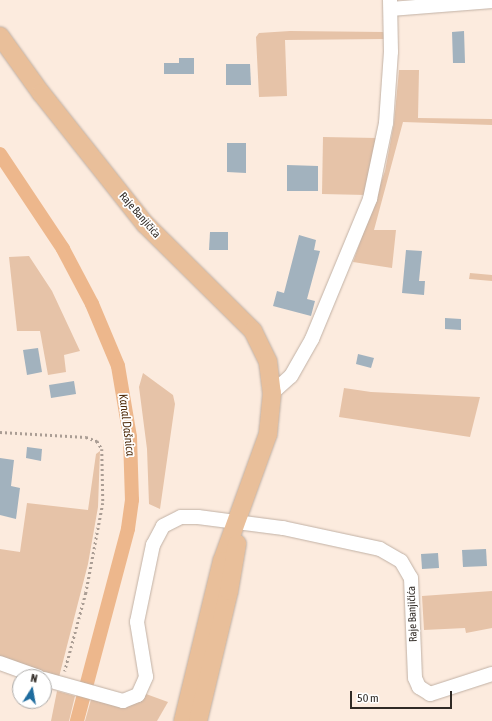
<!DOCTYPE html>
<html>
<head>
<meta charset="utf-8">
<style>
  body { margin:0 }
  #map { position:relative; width:492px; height:721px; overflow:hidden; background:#fcebde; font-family:"Asap Condensed",sans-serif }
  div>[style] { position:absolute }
  .green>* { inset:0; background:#e6c3a8 }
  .canal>* { height:14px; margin:-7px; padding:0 7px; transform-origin:7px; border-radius:7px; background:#edb78c }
  .building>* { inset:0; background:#a2b2be }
  .path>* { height:2.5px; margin-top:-1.25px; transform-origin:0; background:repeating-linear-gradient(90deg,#aa9d94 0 2px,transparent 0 5px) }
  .roads { filter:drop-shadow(0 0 1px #c1b1a5) drop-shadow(0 0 1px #c1b1a5) }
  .minor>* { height:14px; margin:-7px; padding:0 7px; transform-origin:7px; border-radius:7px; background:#fff }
  .major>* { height:18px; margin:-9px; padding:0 9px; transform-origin:9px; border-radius:9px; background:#e9bf9a }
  span { translate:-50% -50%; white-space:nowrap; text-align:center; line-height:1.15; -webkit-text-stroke:3.5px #fff; paint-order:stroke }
  .street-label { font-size:11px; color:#302a25 }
  .water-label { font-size:12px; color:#502d0c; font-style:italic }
  .north { position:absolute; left:12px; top:669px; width:40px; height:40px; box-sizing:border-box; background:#fff; border:1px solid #acaaa8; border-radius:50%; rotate:11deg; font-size:11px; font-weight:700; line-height:16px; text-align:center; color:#302a25 }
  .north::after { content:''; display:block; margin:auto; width:14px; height:18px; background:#1e6c9e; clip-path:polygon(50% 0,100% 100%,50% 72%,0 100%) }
  .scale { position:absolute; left:350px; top:691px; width:102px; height:18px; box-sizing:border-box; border:2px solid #302a25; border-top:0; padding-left:5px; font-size:12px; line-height:14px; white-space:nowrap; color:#302a25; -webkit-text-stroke:3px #fff; paint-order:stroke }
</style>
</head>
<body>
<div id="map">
  <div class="green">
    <div style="clip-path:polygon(290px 31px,384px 32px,384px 39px,285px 40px,287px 96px,259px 97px,256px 37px,259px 33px)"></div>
    <div style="clip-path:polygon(399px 70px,419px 70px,418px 118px,492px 119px,492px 125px,403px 122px,374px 230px,396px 230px,392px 268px,353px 262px,385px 171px,394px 123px)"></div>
    <div style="clip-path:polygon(323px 137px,377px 138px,366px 195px,322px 194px)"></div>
    <div style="clip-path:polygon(29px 256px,52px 291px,80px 351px,64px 355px,66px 372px,48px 375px,40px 331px,17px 331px,9px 257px)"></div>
    <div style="clip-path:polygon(470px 273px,492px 275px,492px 281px,469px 279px)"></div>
    <div style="clip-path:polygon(143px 373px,173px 395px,175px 404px,160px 509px,149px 504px,147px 449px,139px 387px)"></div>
    <div style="clip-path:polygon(344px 388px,371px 392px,480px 397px,470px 437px,339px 417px)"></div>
    <div style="clip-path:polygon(100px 451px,98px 507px,88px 564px,59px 677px,0 657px,0 549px,20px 552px,27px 503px,88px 510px,96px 454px)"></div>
    <div style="clip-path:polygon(492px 591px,492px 628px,466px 633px,465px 628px,424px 630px,422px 596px)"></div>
    <div style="clip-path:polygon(57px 691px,75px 696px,69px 721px,51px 721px)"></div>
    <div style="clip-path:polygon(146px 694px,168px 702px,157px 721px,85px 721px,92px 696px)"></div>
  </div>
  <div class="canal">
    <div style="left:0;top:154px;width:114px;rotate:56.4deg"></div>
    <div style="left:63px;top:249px;width:62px;rotate:62.2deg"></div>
    <div style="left:92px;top:304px;width:67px;rotate:67.2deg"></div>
    <div style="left:118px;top:366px;width:72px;rotate:80.4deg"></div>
    <div style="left:130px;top:437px;width:63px;rotate:88.2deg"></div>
    <div style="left:132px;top:500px;width:29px;rotate:98deg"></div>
    <div style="left:128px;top:529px;width:199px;rotate:104.9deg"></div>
  </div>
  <div class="building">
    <div style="clip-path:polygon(464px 31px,465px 63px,453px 63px,452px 32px)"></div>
    <div style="clip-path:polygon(179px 58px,194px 58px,194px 74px,164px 74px,164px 63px,179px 63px)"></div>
    <div style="clip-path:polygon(226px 64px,250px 64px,251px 85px,226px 85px)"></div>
    <div style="clip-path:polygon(227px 143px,246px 143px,246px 173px,227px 172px)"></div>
    <div style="clip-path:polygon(287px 165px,318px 166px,318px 191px,287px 191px)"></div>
    <div style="clip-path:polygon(210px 232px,228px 232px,228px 250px,209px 250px)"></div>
    <div style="clip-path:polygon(299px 235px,316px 240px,314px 250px,320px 251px,307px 299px,315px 301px,311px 316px,273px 306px,277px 291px,284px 293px)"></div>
    <div style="clip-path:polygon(406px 250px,422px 251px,419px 281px,425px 281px,424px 295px,402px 293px)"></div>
    <div style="clip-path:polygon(445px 318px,461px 319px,461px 330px,445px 329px)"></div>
    <div style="clip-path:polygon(38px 348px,42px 372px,27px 375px,23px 350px)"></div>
    <div style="clip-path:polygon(358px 354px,374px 358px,371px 368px,356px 364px)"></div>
    <div style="clip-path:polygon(74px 381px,76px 394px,51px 398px,49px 385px)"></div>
    <div style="clip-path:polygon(27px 447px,42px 449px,41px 461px,26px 458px)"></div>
    <div style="clip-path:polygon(0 458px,14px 460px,11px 486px,20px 488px,16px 519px,0 515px)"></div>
    <div style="clip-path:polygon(486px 549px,487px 566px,463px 567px,462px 550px)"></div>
    <div style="clip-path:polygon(438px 553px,439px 568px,422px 569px,421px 554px)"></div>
  </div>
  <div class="path">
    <div style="left:0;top:432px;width:86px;rotate:3.3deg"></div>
    <div style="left:86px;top:437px;width:12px;rotate:20deg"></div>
    <div style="left:97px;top:441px;width:9px;rotate:58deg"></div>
    <div style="left:102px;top:449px;width:54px;rotate:88.9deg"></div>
    <div style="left:103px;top:503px;width:92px;rotate:100.7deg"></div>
    <div style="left:86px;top:593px;width:81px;rotate:105.1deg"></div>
  </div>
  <div class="roads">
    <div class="minor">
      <div style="left:391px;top:9px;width:101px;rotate:-4.5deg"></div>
      <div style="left:272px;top:393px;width:25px;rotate:-42deg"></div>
      <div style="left:291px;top:376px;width:43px;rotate:-60.4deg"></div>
      <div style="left:312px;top:339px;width:152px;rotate:-67.5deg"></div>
      <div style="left:370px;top:199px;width:78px;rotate:-78.1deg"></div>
      <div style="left:386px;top:123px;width:71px;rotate:-86deg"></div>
      <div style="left:391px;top:52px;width:52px;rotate:-91.1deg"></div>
      <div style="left:0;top:663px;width:41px;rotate:19.7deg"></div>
      <div style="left:44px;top:679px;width:82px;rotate:15.6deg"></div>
      <div style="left:123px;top:701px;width:16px;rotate:-22deg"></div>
      <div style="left:138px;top:695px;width:20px;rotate:-66deg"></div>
      <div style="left:146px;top:677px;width:56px;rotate:-99.3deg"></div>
      <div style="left:137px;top:622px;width:79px;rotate:-78.3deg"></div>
      <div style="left:153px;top:545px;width:21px;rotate:-62deg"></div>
      <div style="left:163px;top:526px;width:20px;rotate:-27deg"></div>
      <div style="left:181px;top:517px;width:17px"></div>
      <div style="left:198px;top:517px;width:86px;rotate:7.4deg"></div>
      <div style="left:283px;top:528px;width:99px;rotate:12.2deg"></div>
      <div style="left:380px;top:549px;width:24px;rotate:30deg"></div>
      <div style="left:401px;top:561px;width:20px;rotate:60deg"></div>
      <div style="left:411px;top:578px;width:100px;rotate:87.7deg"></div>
      <div style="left:415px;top:678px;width:10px;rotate:66deg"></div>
      <div style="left:419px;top:687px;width:13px;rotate:32deg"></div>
      <div style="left:430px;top:694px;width:65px;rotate:-17.9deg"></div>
    </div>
    <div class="major">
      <div style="left:0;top:36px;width:70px;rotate:54.3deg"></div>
      <div style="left:41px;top:93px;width:167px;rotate:51.6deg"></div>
      <div style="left:145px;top:224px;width:152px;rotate:44.7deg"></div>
      <div style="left:253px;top:331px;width:34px;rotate:64deg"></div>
      <div style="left:268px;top:362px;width:31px;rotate:83deg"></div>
      <div style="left:272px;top:393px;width:41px;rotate:95.6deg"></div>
      <div style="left:268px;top:434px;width:135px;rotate:109.9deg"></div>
      <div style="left:222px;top:561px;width:165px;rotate:103.7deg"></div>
      <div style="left:198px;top:721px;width:134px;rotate:-76.6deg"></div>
      <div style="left:229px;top:591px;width:48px;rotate:-80.3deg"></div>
    </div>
  </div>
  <div class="street-label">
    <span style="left:140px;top:215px;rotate:49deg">Raje Banjičića</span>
    <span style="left:412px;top:614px;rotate:-92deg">Raje Banjičića</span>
  </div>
  <div class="water-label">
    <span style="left:126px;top:425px;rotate:83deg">Kanal Dašnica</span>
  </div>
  <div class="north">N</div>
  <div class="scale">50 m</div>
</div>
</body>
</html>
